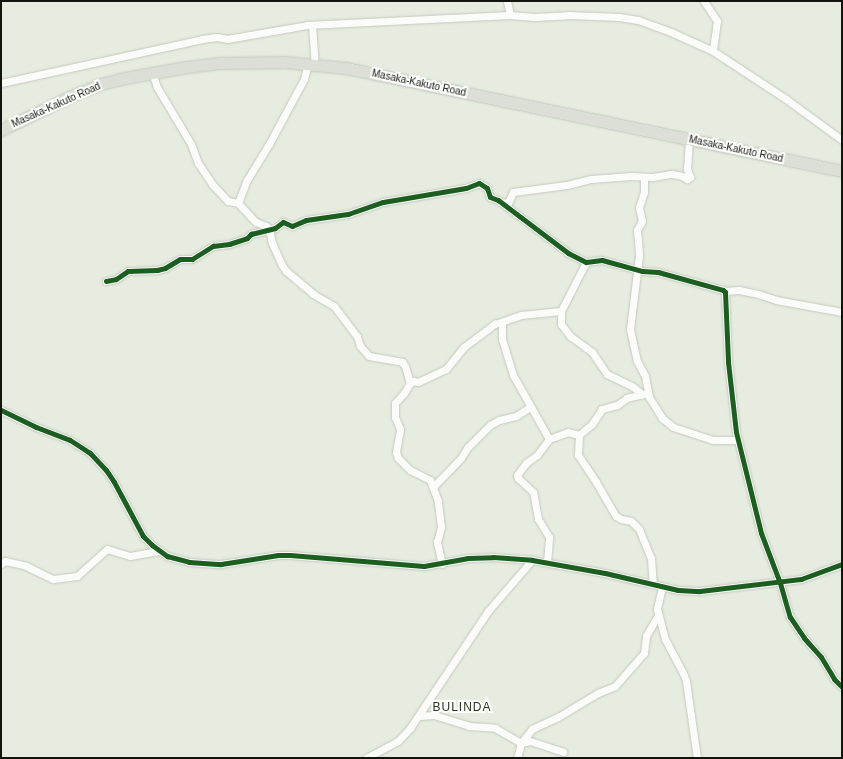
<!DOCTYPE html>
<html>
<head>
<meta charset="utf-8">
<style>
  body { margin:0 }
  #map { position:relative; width:843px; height:759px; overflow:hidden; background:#e6ecdf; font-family:Arial,sans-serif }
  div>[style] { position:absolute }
  .roads { filter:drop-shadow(0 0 1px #c4c9bf) drop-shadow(0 0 1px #c4c9bf) }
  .minor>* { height:7px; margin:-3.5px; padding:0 3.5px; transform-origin:3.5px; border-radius:3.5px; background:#fbfcfa }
  .trunk>* { height:11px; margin:-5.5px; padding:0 5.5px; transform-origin:5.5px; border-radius:5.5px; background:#dbdfd6 }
  .cycleway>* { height:5px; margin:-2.5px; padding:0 2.5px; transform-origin:2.5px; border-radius:2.5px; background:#1b5e20 }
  span { translate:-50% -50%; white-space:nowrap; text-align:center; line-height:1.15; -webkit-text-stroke:4px #fff; paint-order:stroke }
  .street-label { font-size:10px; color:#12150d }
  .quarter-label { font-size:12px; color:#2b3321; letter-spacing:1px }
  .frame { position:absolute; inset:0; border:2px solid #12150d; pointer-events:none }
</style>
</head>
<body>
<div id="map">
  <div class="roads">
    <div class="minor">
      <div style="left:507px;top:1px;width:14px;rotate:78deg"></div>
      <div style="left:704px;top:1px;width:24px;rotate:57deg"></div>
      <div style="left:717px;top:21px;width:30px;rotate:98deg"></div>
      <div style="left:312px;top:25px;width:39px;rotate:86deg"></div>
      <div style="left:152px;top:72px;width:16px;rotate:72deg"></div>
      <div style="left:157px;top:87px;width:66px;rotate:59.2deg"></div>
      <div style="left:191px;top:144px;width:20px;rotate:70deg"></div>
      <div style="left:198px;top:163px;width:25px;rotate:56deg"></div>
      <div style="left:212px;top:184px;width:23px;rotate:47deg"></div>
      <div style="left:228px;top:201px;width:10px;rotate:11deg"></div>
      <div style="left:238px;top:203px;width:26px;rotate:47deg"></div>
      <div style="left:256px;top:222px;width:11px;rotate:22deg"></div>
      <div style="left:266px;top:226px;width:4px;rotate:45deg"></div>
      <div style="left:269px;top:229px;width:14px;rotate:78deg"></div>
      <div style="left:272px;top:243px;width:24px;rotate:66deg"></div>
      <div style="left:282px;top:265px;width:7px;rotate:56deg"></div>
      <div style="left:286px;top:271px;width:35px;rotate:40deg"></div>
      <div style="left:313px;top:294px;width:24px;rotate:30deg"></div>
      <div style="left:334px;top:306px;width:38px;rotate:53deg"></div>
      <div style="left:357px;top:336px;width:10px;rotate:73deg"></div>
      <div style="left:360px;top:346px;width:13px;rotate:48deg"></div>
      <div style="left:369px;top:356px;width:34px;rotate:10deg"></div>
      <div style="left:402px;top:362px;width:5px;rotate:53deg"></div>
      <div style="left:405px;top:366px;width:18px;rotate:74deg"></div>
      <div style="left:1px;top:83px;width:206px;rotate:-12.3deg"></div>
      <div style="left:202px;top:39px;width:15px;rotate:-8deg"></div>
      <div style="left:217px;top:37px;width:10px;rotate:11deg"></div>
      <div style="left:227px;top:39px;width:81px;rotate:-9.9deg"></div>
      <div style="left:307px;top:25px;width:203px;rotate:-2.8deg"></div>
      <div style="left:510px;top:15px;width:24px;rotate:5deg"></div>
      <div style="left:534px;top:17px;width:35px;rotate:-3deg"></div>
      <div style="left:569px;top:15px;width:50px;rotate:2.3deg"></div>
      <div style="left:619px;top:17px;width:19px;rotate:9deg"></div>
      <div style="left:638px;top:20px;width:37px;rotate:20deg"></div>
      <div style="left:673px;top:33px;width:44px;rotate:24.2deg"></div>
      <div style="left:713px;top:51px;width:87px;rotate:33.3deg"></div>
      <div style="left:786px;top:99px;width:69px;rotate:36.2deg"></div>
      <div style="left:644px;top:178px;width:14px;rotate:90deg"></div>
      <div style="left:644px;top:192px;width:16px;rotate:108deg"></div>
      <div style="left:639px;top:207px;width:14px;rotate:78deg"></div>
      <div style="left:642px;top:221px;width:10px;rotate:119deg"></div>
      <div style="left:637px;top:230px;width:25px;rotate:85deg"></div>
      <div style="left:639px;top:255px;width:75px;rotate:96.9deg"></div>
      <div style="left:630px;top:329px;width:33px;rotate:78deg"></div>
      <div style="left:637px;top:361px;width:17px;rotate:62deg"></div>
      <div style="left:645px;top:376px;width:21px;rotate:79deg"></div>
      <div style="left:649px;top:397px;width:25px;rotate:58deg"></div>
      <div style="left:662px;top:418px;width:14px;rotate:39deg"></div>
      <div style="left:673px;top:427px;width:42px;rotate:18deg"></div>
      <div style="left:713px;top:440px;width:24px"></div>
      <div style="left:500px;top:202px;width:8px;rotate:7deg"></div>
      <div style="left:508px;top:203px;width:12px;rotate:-66deg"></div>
      <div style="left:513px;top:192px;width:54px;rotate:-7.4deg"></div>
      <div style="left:567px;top:185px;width:25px;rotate:-14deg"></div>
      <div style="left:591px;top:179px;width:40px;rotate:-4.3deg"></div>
      <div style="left:631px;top:176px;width:21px;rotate:3deg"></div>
      <div style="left:652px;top:177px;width:20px;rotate:-9deg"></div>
      <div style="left:672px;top:174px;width:10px;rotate:11deg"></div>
      <div style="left:682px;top:176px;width:6px;rotate:31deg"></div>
      <div style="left:687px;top:179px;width:4px;rotate:-34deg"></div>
      <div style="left:690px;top:177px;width:9px;rotate:-111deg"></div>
      <div style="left:687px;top:169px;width:29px;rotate:-86deg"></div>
      <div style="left:238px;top:203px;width:25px;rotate:-69deg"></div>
      <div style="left:247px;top:180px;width:42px;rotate:-58.6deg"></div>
      <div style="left:269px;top:144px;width:74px;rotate:-61.7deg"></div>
      <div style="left:304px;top:79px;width:16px;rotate:-76deg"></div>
      <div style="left:586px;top:262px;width:55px;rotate:117deg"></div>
      <div style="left:561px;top:311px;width:13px;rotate:90deg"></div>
      <div style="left:561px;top:324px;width:15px;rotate:53deg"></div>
      <div style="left:570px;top:336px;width:27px;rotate:36deg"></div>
      <div style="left:592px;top:352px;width:27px;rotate:56deg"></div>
      <div style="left:607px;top:374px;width:28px;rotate:26deg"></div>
      <div style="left:632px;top:386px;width:13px;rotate:39deg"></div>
      <div style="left:106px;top:281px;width:10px;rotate:-11deg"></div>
      <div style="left:116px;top:279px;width:14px;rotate:-34deg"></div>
      <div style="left:128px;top:271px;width:29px;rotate:-2deg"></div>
      <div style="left:157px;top:270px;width:8px;rotate:-14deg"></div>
      <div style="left:165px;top:268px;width:17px;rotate:-31deg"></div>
      <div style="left:180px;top:259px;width:12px"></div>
      <div style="left:192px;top:259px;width:25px;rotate:-32deg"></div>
      <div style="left:213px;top:246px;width:16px;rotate:-7deg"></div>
      <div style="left:229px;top:244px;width:19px;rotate:-18deg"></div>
      <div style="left:247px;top:238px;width:6px;rotate:-45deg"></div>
      <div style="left:251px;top:234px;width:25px;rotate:-14deg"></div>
      <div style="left:275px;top:228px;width:10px;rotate:-37deg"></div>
      <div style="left:283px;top:222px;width:10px;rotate:24deg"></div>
      <div style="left:292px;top:226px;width:15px;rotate:-23deg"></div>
      <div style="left:306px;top:220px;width:42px;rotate:-8.1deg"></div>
      <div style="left:348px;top:214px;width:37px;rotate:-19deg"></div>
      <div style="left:383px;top:202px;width:84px;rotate:-9.6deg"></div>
      <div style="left:466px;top:188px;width:14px;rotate:-21deg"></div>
      <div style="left:479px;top:183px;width:9px;rotate:32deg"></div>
      <div style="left:487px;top:188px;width:9px;rotate:72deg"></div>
      <div style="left:490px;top:197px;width:9px;rotate:21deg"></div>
      <div style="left:498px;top:200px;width:88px;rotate:37.1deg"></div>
      <div style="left:568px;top:253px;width:20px;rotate:27deg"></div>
      <div style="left:586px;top:262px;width:16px;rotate:-7deg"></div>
      <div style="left:602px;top:260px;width:41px;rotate:15.4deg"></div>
      <div style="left:642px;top:271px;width:16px;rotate:4deg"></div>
      <div style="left:658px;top:272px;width:67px;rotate:15.5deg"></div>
      <div style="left:723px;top:290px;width:3px;rotate:45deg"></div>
      <div style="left:725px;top:292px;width:70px;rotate:87.5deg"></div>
      <div style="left:728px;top:362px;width:70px;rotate:83.5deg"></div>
      <div style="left:736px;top:432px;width:104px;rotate:76.1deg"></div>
      <div style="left:761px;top:533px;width:53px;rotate:69.2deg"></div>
      <div style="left:780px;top:583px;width:35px;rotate:74deg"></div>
      <div style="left:790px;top:617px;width:25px;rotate:56deg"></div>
      <div style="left:804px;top:638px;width:25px;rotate:48deg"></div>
      <div style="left:821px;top:657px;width:26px;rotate:59deg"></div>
      <div style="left:834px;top:679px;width:11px;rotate:45deg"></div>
      <div style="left:724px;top:291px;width:15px;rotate:-4deg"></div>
      <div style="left:739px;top:290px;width:19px;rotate:12deg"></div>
      <div style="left:758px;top:294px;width:19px;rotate:18deg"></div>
      <div style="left:776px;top:300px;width:67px;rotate:10.3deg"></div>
      <div style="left:502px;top:322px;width:17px;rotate:90deg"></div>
      <div style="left:502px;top:339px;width:38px;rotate:73deg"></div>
      <div style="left:513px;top:375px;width:73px;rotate:60.6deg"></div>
      <div style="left:648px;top:393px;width:22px;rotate:167deg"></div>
      <div style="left:627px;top:398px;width:12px;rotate:145deg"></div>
      <div style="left:617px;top:405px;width:16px;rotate:165deg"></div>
      <div style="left:602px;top:409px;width:18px;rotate:124deg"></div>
      <div style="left:592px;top:424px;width:17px;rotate:140deg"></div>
      <div style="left:579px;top:435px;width:20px;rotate:93deg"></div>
      <div style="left:578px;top:455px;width:32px;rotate:56deg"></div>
      <div style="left:596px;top:482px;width:39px;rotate:60deg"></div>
      <div style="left:616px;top:516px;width:6px;rotate:31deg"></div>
      <div style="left:621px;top:519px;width:10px;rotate:11deg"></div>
      <div style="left:631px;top:521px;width:11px;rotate:45deg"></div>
      <div style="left:639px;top:529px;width:31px;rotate:68deg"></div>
      <div style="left:651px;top:558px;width:26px;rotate:86deg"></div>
      <div style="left:1px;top:410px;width:39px;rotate:26deg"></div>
      <div style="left:36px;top:427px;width:36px;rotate:21deg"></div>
      <div style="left:70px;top:440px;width:24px;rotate:33deg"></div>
      <div style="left:90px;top:453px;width:23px;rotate:47deg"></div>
      <div style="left:106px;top:470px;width:14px;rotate:56deg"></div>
      <div style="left:114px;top:482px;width:61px;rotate:61.8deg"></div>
      <div style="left:143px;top:536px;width:13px;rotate:45deg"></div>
      <div style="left:152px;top:545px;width:19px;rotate:36deg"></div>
      <div style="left:167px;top:556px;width:23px;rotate:15deg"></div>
      <div style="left:189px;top:562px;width:32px;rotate:4deg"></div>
      <div style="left:221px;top:564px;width:58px;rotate:-9deg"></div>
      <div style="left:278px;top:555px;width:12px"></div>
      <div style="left:290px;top:555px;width:134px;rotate:4.7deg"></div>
      <div style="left:424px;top:566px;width:45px;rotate:-10.3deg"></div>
      <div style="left:468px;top:558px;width:25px;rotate:-2deg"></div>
      <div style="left:493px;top:557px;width:39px;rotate:4deg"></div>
      <div style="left:532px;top:560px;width:74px;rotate:10.1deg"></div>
      <div style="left:605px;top:573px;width:75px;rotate:13.1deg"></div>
      <div style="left:678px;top:590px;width:22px;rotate:3deg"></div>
      <div style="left:700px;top:591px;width:102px;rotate:-6.8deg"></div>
      <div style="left:801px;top:579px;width:44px;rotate:-20.1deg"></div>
      <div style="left:433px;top:487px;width:40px;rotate:-46deg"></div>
      <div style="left:461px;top:458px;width:13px;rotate:-58deg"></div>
      <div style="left:468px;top:447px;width:31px;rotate:-45deg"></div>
      <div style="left:490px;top:425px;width:10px;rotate:-29deg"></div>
      <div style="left:499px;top:420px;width:17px;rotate:-13deg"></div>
      <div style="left:516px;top:416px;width:17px;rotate:-33deg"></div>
      <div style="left:547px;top:562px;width:25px;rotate:-85deg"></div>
      <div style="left:549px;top:537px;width:21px;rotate:-121deg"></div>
      <div style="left:538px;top:519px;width:27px;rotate:-100deg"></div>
      <div style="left:533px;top:492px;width:21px;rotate:-137deg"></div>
      <div style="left:518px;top:478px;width:3px;rotate:-108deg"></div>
      <div style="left:517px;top:475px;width:15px;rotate:-53deg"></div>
      <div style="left:526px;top:463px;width:14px;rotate:-36deg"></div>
      <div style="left:537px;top:455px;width:20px;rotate:-53deg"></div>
      <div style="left:549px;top:439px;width:20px;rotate:-20deg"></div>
      <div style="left:568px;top:432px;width:11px;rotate:15deg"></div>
      <div style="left:1px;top:564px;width:5px;rotate:-37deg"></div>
      <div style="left:5px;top:561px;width:22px;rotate:13deg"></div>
      <div style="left:26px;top:566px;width:30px;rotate:26deg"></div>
      <div style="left:53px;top:579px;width:24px;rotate:-7deg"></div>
      <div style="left:77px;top:576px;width:40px;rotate:-42deg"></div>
      <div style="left:107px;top:549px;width:24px;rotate:17deg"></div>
      <div style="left:130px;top:556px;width:29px;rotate:-10deg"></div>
      <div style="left:442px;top:564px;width:23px;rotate:-103deg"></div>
      <div style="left:437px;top:542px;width:16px;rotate:-75deg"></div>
      <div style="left:441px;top:527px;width:26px;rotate:-97deg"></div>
      <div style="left:438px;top:501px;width:22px;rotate:-111deg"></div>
      <div style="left:430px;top:480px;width:22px;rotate:-153deg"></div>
      <div style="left:410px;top:470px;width:17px;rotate:-135deg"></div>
      <div style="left:398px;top:458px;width:6px;rotate:-108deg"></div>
      <div style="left:396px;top:452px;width:23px;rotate:-80deg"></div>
      <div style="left:400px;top:429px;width:13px;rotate:-113deg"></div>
      <div style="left:395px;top:417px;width:14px;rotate:-90deg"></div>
      <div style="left:395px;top:403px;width:13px;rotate:-48deg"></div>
      <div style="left:404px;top:393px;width:12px;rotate:-59deg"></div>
      <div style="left:410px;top:383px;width:4px;rotate:-34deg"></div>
      <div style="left:413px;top:381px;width:5px;rotate:11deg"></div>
      <div style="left:418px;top:382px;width:31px;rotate:-25deg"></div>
      <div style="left:446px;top:369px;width:28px;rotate:-51deg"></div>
      <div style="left:464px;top:347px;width:39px;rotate:-37deg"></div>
      <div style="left:495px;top:324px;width:28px;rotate:-19deg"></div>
      <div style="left:521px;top:315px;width:40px;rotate:-5.7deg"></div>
      <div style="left:662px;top:587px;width:23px;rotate:103deg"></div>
      <div style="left:657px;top:609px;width:31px;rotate:75deg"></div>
      <div style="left:665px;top:639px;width:38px;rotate:62deg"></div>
      <div style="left:683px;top:673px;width:9px;rotate:69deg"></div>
      <div style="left:686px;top:681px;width:78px;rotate:81.9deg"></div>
      <div style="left:419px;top:716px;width:15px;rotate:-4deg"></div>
      <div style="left:434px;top:715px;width:37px;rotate:17deg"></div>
      <div style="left:469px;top:726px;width:26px;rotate:4deg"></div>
      <div style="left:495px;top:728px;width:30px;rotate:30deg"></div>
      <div style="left:521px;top:743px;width:9px;rotate:-13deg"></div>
      <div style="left:530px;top:741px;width:35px;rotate:18deg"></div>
      <div style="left:366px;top:758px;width:36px;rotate:-28deg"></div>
      <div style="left:398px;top:741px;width:18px;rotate:-47deg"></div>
      <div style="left:410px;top:728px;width:141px;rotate:-56.3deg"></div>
      <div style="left:488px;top:611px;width:67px;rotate:-49.2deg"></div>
      <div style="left:517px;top:758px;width:16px;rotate:-75deg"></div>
      <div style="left:521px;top:743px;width:18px;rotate:-52deg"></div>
      <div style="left:532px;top:729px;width:29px;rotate:-25deg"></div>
      <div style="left:558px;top:717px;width:47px;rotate:-31deg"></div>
      <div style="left:598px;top:693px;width:18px;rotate:-22deg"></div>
      <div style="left:615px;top:686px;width:44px;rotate:-48.7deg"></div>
      <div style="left:644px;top:653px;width:17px;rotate:-83deg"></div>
      <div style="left:646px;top:636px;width:24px;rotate:-60deg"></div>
    </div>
    <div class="trunk">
      <div style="left:1px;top:130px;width:78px;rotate:-25.9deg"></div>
      <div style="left:71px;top:96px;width:32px;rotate:-22deg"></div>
      <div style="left:101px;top:84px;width:25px;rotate:-14deg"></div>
      <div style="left:125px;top:78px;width:63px;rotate:-10.1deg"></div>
      <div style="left:187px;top:67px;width:32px;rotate:-7deg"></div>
      <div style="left:219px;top:63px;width:66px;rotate:-0.9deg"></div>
      <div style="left:285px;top:62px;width:61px;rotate:5.6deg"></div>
      <div style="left:346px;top:68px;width:507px;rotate:11.73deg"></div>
    </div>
  </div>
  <div class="cycleway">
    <div style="left:106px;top:281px;width:10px;rotate:-11deg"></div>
    <div style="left:116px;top:279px;width:14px;rotate:-34deg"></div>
    <div style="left:128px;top:271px;width:29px;rotate:-2deg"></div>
    <div style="left:157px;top:270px;width:8px;rotate:-14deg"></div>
    <div style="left:165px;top:268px;width:17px;rotate:-31deg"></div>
    <div style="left:180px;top:259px;width:12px"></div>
    <div style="left:192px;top:259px;width:25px;rotate:-32deg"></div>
    <div style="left:213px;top:246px;width:16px;rotate:-7deg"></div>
    <div style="left:229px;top:244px;width:19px;rotate:-18deg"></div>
    <div style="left:247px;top:238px;width:6px;rotate:-45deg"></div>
    <div style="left:251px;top:234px;width:25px;rotate:-14deg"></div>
    <div style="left:275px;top:228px;width:10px;rotate:-37deg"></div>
    <div style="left:283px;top:222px;width:10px;rotate:24deg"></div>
    <div style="left:292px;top:226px;width:15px;rotate:-23deg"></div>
    <div style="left:306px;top:220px;width:42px;rotate:-8.1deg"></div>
    <div style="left:348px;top:214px;width:37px;rotate:-19deg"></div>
    <div style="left:383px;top:202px;width:84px;rotate:-9.6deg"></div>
    <div style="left:466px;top:188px;width:14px;rotate:-21deg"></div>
    <div style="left:479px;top:183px;width:9px;rotate:32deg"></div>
    <div style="left:487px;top:188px;width:9px;rotate:72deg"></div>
    <div style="left:490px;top:197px;width:9px;rotate:21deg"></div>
    <div style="left:498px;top:200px;width:88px;rotate:37.1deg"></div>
    <div style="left:568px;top:253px;width:20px;rotate:27deg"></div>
    <div style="left:586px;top:262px;width:16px;rotate:-7deg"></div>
    <div style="left:602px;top:260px;width:41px;rotate:15.4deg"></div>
    <div style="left:642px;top:271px;width:16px;rotate:4deg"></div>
    <div style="left:658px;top:272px;width:67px;rotate:15.5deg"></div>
    <div style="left:723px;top:290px;width:3px;rotate:45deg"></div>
    <div style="left:725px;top:292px;width:70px;rotate:87.5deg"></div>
    <div style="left:728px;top:362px;width:70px;rotate:83.5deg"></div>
    <div style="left:736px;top:432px;width:104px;rotate:76.1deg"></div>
    <div style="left:761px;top:533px;width:53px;rotate:69.2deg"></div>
    <div style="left:780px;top:583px;width:35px;rotate:74deg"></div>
    <div style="left:790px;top:617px;width:25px;rotate:56deg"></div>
    <div style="left:804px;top:638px;width:25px;rotate:48deg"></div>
    <div style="left:821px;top:657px;width:26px;rotate:59deg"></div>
    <div style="left:834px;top:679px;width:11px;rotate:45deg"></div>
    <div style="left:1px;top:410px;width:39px;rotate:26deg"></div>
    <div style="left:36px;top:427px;width:36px;rotate:21deg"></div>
    <div style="left:70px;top:440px;width:24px;rotate:33deg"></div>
    <div style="left:90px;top:453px;width:23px;rotate:47deg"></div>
    <div style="left:106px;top:470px;width:14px;rotate:56deg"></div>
    <div style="left:114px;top:482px;width:61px;rotate:61.8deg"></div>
    <div style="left:143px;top:536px;width:13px;rotate:45deg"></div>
    <div style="left:152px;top:545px;width:19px;rotate:36deg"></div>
    <div style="left:167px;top:556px;width:23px;rotate:15deg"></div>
    <div style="left:189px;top:562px;width:32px;rotate:4deg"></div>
    <div style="left:221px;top:564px;width:58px;rotate:-9deg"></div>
    <div style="left:278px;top:555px;width:12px"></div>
    <div style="left:290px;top:555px;width:134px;rotate:4.7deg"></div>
    <div style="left:424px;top:566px;width:45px;rotate:-10.3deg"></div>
    <div style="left:468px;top:558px;width:25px;rotate:-2deg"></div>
    <div style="left:493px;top:557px;width:39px;rotate:4deg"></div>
    <div style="left:532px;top:560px;width:74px;rotate:10.1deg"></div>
    <div style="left:605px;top:573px;width:75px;rotate:13.1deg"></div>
    <div style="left:678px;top:590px;width:22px;rotate:3deg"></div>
    <div style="left:700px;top:591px;width:102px;rotate:-6.8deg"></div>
    <div style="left:801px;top:579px;width:44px;rotate:-20.1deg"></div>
  </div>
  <div class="street-label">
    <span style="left:419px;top:83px;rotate:12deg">Masaka-Kakuto Road</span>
    <span style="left:56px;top:105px;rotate:-24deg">Masaka-Kakuto Road</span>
    <span style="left:736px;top:149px;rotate:12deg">Masaka-Kakuto Road</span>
  </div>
  <div class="quarter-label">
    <span style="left:462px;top:708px">BULINDA</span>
  </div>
  <div class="frame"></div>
</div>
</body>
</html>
